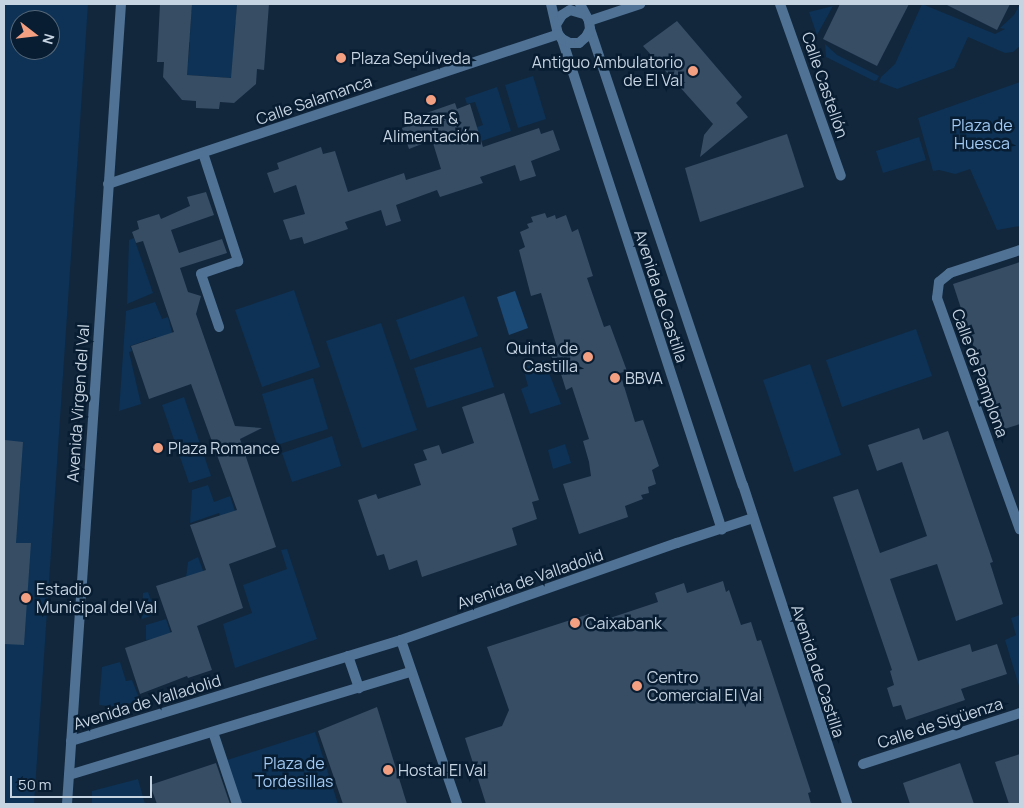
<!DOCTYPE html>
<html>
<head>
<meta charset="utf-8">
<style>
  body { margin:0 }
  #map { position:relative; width:1024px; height:808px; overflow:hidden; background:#12273c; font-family:Manrope,sans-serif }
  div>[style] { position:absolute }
  .green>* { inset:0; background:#0d3255 }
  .water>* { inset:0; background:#1b4a77 }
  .building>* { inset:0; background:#364d64 }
  .street>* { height:10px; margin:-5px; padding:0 5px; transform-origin:5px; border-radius:5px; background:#507295 }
  .dots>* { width:14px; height:14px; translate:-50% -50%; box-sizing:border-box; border:2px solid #081d32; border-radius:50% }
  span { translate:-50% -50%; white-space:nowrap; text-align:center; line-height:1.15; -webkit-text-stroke:5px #081d32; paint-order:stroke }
  .poi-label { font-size:16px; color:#c6d3e1 }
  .left { translate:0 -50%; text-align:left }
  .right { translate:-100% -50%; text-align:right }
  .street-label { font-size:16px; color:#c6d3e1 }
  .park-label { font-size:16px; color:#a1c9f3 }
  .frame { position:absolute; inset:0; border:5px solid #c6d3e1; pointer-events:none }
  .north { position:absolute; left:10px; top:10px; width:50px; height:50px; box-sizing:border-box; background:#081d32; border:1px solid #546678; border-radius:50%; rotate:106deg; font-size:14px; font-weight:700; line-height:20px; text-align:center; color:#c6d3e1 }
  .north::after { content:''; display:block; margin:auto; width:18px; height:22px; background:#f39f82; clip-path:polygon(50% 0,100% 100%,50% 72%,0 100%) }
  .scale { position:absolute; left:10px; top:776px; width:142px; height:22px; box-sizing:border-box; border:2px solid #c6d3e1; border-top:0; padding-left:6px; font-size:15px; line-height:18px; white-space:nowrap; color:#c6d3e1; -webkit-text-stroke:4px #081d32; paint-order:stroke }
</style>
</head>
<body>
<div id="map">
  <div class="green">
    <div style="clip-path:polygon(evenodd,4px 4px,88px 4px,34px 804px,4px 804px,4px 4px,20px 20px,50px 20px,50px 50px,20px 50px,20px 20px)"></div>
    <div style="clip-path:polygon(192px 4px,237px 4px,236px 16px,239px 17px,235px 23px,232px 78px,187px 75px,185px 63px,188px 63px,190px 42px,187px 42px,187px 35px,190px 35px,191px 19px,188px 18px,188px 12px,192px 12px)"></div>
    <div style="clip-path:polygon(922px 4px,995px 34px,1005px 29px,1000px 28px,1014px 15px,1019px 6px,1020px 46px,1013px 52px,1005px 53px,968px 37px,954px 68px,897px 89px,879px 82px,881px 77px,895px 64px)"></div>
    <div style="clip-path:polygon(833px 6px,817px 35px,809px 12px)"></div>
    <div style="clip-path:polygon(825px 44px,837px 55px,879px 76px,877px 80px,874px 81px,826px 57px)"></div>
    <div style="clip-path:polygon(533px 76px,546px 119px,518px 128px,505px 85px)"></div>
    <div style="clip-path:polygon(1020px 82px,1020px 226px,997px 230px,970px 169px,955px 174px,939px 170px,933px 171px,918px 118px)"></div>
    <div style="clip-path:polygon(497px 87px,511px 131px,464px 147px,460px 133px,483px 125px,475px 102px,467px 104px,465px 98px)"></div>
    <div style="clip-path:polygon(919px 137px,926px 160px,883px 173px,876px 151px)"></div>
    <div style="clip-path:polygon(134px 238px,153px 293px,127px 304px,129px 240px)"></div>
    <div style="clip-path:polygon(294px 290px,320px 367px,262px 387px,235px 310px)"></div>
    <div style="clip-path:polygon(464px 296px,478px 336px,410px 360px,396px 320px)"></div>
    <div style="clip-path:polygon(155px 302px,162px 319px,168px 317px,175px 344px,162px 354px,156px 337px,130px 346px,132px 351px,129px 352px,141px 404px,119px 411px,126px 311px)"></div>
    <div style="clip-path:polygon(381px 323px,417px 430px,362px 448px,326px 341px)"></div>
    <div style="clip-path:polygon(916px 329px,932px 376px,842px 407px,826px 360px)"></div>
    <div style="clip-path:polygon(481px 347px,494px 387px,427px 408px,414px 368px)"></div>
    <div style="clip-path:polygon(544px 360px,561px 404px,530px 414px,521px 389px,528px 386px,523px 368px)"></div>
    <div style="clip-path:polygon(810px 364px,841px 455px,794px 472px,763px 380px)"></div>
    <div style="clip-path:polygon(313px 378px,328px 429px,277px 445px,262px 394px)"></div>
    <div style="clip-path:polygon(184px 397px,211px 476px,189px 483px,162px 405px)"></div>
    <div style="clip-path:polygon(332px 436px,341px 466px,292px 482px,282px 453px)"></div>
    <div style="clip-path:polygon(565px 444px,571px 463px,553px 469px,548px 450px)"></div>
    <div style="clip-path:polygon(208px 485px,214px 502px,230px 496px,240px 526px,225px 532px,219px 513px,190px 523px,192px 490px)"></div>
    <div style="clip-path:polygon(287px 549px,317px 639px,235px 668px,223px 624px,252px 613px,243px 585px,287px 569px,281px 550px)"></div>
    <div style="clip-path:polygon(198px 557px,209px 587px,186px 578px,188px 562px)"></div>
    <div style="clip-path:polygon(148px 592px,156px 614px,142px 619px,143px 593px)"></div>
    <div style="clip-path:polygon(1020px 615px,1020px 689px,1005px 640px,1016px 635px,1011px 618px)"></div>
    <div style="clip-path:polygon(166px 619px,176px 649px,155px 639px,146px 640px,146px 625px)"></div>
    <div style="clip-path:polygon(120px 662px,126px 681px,132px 680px,140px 700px,118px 707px,99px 705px,102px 667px)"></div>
    <div style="clip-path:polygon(315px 732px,338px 804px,239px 804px,224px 761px)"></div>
    <div style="clip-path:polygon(138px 779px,145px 804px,92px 804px,92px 791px)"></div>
  </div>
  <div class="water">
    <div style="clip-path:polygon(515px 291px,528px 328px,509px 335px,497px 297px)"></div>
  </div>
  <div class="building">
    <div style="clip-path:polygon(160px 4px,192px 4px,187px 75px,231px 78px,237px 4px,269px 4px,264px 70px,257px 69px,256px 84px,234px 103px,220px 102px,219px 109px,196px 108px,196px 101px,182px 100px,163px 77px,164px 62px,157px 62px)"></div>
    <div style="clip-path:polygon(840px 4px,909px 4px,877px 66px,823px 39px)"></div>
    <div style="clip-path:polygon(945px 4px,1010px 4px,997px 30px)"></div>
    <div style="clip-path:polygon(677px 21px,742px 97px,736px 103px,748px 117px,700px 157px,704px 135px,713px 124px,643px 46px)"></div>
    <div style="clip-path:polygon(455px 103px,457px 109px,470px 104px,483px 147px,539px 128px,541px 134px,553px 130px,560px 150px,531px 161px,536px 176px,520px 181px,515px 165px,480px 177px,483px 183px,440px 197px,437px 190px,396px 205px,401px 221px,386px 226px,381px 210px,345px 222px,348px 229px,304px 244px,302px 237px,290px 240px,283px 220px,305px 214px,296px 185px,274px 193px,267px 173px,279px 169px,277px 163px,321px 147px,323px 154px,335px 151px,348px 192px,404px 173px,406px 180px,441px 169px,432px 140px,409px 149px,402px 128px,414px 124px,412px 118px)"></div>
    <div style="clip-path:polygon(787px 134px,804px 187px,700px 222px,685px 168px)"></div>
    <div style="clip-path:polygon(206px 192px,214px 215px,171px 230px,179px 253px,222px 239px,227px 253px,180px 268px,188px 292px,201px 296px,196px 314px,235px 426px,262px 428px,240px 439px,276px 547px,229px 564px,243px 608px,197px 626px,212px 670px,188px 678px,187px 676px,140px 694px,125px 648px,172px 632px,156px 586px,206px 570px,190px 525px,237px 510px,191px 384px,149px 399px,131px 346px,174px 332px,143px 241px,136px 243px,132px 232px,139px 229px,137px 221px,159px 214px,161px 219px,190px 206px,187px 197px)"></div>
    <div style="clip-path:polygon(545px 213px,547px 218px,555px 215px,556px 219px,566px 215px,572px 232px,578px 229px,593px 276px,587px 278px,604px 327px,610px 325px,627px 371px,620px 373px,635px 422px,643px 420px,659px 466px,652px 470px,656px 484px,648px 487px,649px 493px,641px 495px,643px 499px,625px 506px,628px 517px,579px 534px,563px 484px,591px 476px,589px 462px,583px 441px,589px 439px,572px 387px,566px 390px,557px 361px,554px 362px,547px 346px,556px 344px,541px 293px,531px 296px,519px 250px,525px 247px,520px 232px,529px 228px,527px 224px,533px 222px,531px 217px)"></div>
    <div style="clip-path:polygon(1020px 262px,1020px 424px,1001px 430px,953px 284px)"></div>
    <div style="clip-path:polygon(504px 393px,539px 500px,532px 502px,537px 519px,512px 528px,517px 545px,422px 577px,417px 560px,389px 570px,384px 554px,377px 556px,358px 500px,376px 494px,378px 499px,421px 485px,414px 464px,427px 460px,423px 450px,439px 445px,442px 454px,474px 443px,462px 407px)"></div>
    <div style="clip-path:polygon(919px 428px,923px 440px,948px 431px,993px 562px,990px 563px,1003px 604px,956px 621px,937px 564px,890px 579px,918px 661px,970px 644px,972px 652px,997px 644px,1007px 674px,961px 689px,965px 700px,906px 720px,901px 705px,893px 707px,887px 688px,894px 685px,890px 671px,892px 670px,833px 497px,858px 489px,880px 553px,927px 536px,902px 462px,877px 471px,868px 445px)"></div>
    <div style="clip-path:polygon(5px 440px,23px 442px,16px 543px,31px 543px,24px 645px,4px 644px)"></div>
    <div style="clip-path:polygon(723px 581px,726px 592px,729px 590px,741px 625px,751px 622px,757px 641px,761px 640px,811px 792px,808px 793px,811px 804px,486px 804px,465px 738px,502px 726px,509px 710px,487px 647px,589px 614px,592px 624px,658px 602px,655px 593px,684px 583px,687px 593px)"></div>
    <div style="clip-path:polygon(377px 707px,407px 804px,343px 804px,318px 731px)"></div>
    <div style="clip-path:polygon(1020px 754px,1020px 804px,1009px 804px,995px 762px)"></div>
    <div style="clip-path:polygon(216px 763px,230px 804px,157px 804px,150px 785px)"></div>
    <div style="clip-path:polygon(960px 763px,974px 804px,910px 804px,903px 783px)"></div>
  </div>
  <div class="street">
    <div style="left:551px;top:4px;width:31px;rotate:77deg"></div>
    <div style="left:558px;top:34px;width:6px;rotate:51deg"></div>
    <div style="left:562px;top:39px;width:516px;rotate:71.95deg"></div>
    <div style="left:580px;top:4px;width:19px;rotate:62deg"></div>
    <div style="left:589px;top:21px;width:8px;rotate:83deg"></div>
    <div style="left:590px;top:29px;width:481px;rotate:71.5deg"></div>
    <div style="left:743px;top:485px;width:336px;rotate:71.9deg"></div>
    <div style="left:780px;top:4px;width:182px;rotate:70.5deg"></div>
    <div style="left:589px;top:21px;width:54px;rotate:-18.4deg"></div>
    <div style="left:557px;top:23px;width:9px;rotate:-58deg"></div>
    <div style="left:562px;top:15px;width:9px;rotate:-32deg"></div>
    <div style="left:570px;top:10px;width:15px;rotate:16deg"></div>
    <div style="left:562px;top:39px;width:9px;rotate:27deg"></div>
    <div style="left:570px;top:43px;width:9px"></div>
    <div style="left:579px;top:43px;width:9px;rotate:-41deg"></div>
    <div style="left:586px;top:37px;width:9px;rotate:-63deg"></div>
    <div style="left:203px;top:153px;width:114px;rotate:72deg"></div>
    <div style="left:238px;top:261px;width:39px;rotate:161deg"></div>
    <div style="left:201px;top:274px;width:56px;rotate:71.2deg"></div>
    <div style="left:108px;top:184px;width:474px;rotate:-18.4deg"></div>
    <div style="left:1020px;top:250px;width:74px;rotate:161.8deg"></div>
    <div style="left:950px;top:273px;width:14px;rotate:141deg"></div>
    <div style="left:939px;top:282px;width:16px;rotate:97deg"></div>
    <div style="left:937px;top:298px;width:246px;rotate:70.3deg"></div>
    <div style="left:401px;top:640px;width:173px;rotate:71.1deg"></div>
    <div style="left:348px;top:656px;width:34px;rotate:71deg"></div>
    <div style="left:213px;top:732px;width:76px;rotate:71.6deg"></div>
    <div style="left:71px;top:741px;width:345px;rotate:-17deg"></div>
    <div style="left:401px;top:640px;width:293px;rotate:-19.4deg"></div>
    <div style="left:677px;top:543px;width:80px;rotate:-18.2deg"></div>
    <div style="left:863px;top:764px;width:165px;rotate:-18deg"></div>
    <div style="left:69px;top:775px;width:357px;rotate:-16.8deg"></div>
    <div style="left:67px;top:804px;width:802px;rotate:-86.14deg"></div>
  </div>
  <div class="dots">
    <div style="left:341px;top:58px;background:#f39f82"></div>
    <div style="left:693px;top:71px;background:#f39f82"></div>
    <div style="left:431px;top:100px;background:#f39f82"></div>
    <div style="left:588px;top:357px;background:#f39f82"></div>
    <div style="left:615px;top:378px;background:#f39f82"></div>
    <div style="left:158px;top:448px;background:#f39f82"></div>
    <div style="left:26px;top:598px;background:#f39f82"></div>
    <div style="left:575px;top:623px;background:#f39f82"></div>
    <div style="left:637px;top:686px;background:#f39f82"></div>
    <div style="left:388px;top:770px;background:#f39f82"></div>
  </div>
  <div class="poi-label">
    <span class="left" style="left:351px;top:58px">Plaza Sepúlveda</span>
    <span class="right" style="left:683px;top:71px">Antiguo Ambulatorio<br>de El Val</span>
    <span style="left:431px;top:127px">Bazar &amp;<br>Alimentación</span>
    <span class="right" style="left:578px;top:357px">Quinta de<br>Castilla</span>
    <span class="left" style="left:625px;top:378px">BBVA</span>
    <span class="left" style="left:168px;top:448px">Plaza Romance</span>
    <span class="left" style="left:36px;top:598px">Estadio<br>Municipal del Val</span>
    <span class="left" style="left:585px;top:623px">Caixabank</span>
    <span class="left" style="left:647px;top:686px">Centro<br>Comercial El Val</span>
    <span class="left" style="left:398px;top:770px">Hostal El Val</span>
  </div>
  <div class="street-label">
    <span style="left:825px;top:85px;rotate:71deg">Calle Castellón</span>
    <span style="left:314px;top:100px;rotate:-19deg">Calle Salamanca</span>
    <span style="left:661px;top:296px;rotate:72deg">Avenida de Castilla</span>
    <span style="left:980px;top:373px;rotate:70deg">Calle de Pamplona</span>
    <span style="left:78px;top:403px;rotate:-86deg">Avenida Virgen del Val</span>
    <span style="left:530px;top:579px;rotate:-19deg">Avenida de Valladolid</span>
    <span style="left:818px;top:671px;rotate:72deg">Avenida de Castilla</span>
    <span style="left:147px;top:702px;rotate:-17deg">Avenida de Valladolid</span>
    <span style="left:940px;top:723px;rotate:-18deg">Calle de Sigüenza</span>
  </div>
  <div class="park-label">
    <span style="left:982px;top:134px">Plaza de<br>Huesca</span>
    <span style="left:294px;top:772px">Plaza de<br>Tordesillas</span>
  </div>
  <div class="frame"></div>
  <div class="north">N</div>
  <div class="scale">50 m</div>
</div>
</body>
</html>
